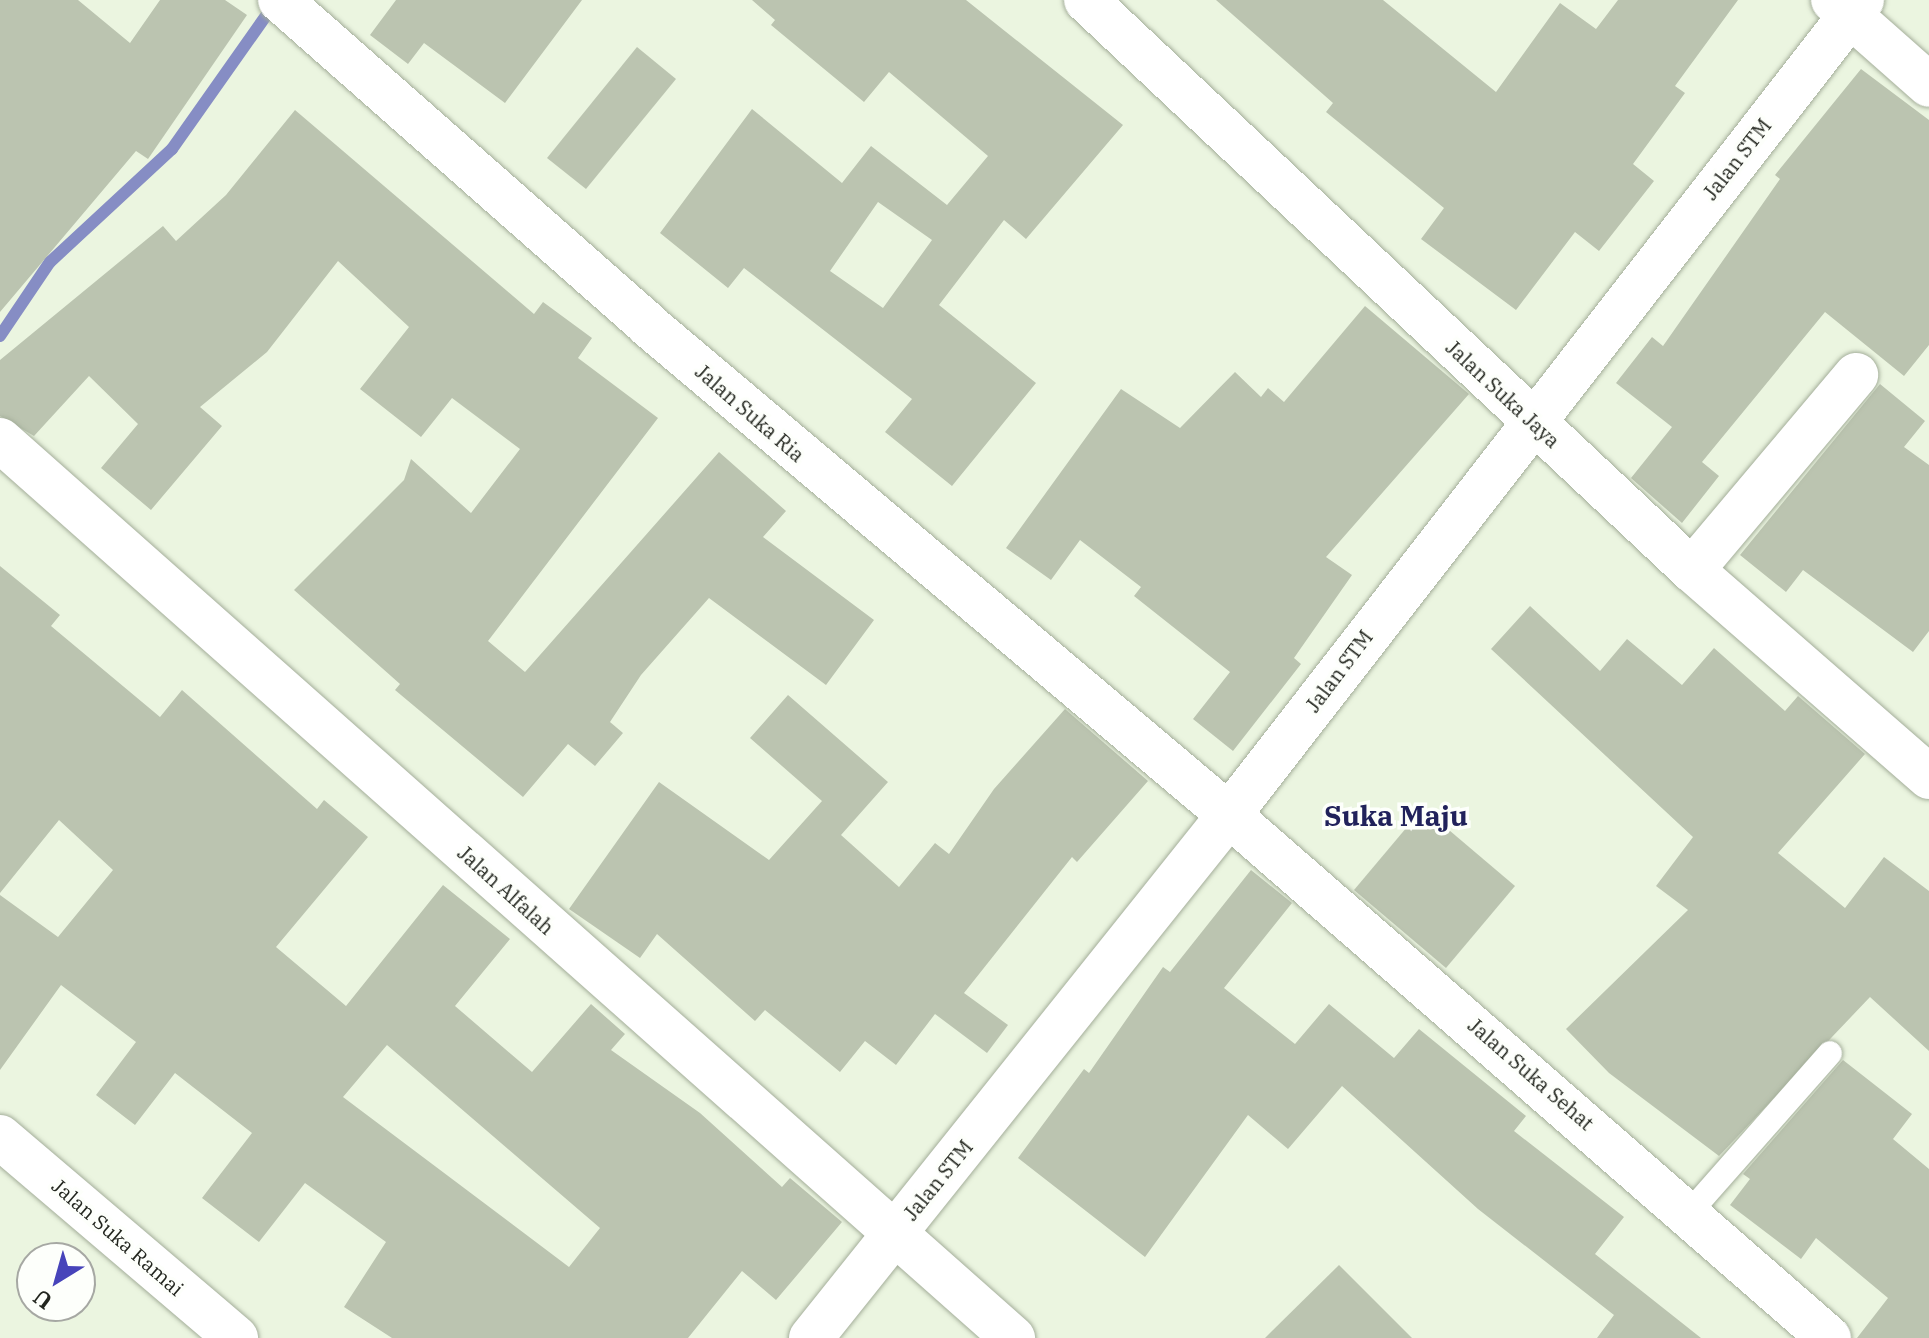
<!DOCTYPE html>
<html>
<head>
<meta charset="utf-8">
<style>
  body { margin:0 }
  #map { position:relative; width:1929px; height:1338px; overflow:hidden; background:#ebf5e0; font-family:"IBM Plex Serif",serif }
  div>[style] { position:absolute }
  .stream>* { height:12px; margin:-6px; padding:0 6px; transform-origin:6px; border-radius:6px; background:#868dc4 }
  .building>* { inset:0; background:#bbc4b0 }
  .roads { filter:drop-shadow(0 0 2px #a4ae9a) drop-shadow(0 0 2px #a4ae9a) }
  .service>* { height:24px; margin:-12px; padding:0 12px; transform-origin:12px; border-radius:12px; background:#fff }
  .minor>* { height:44px; margin:-22px; padding:0 22px; transform-origin:22px; border-radius:22px; background:#fff }
  .tertiary>* { height:44px; margin:-22px; padding:0 22px; transform-origin:22px; border-radius:22px; background:#fff }
  span { translate:-50% -50%; white-space:nowrap; text-align:center; line-height:1.15; -webkit-text-stroke:7px #fdfffb; paint-order:stroke }
  .street-label { font-size:20px; color:#23261f }
  .district-label { font-size:28px; color:#21225b; font-weight:700 }
  .north { position:absolute; left:16px; top:1242px; width:80px; height:80px; box-sizing:border-box; background:#fdfffb; border:2px solid #a6a8a3; border-radius:50%; rotate:217deg; font-size:22px; font-weight:700; line-height:32px; text-align:center; color:#23261f }
  .north::after { content:''; display:block; margin:auto; width:28px; height:36px; background:#4744ba; clip-path:polygon(50% 0,100% 100%,50% 72%,0 100%) }
</style>
</head>
<body>
<div id="map">
  <div class="stream">
    <div style="left:0;top:336px;width:89px;rotate:-56deg"></div>
    <div style="left:50px;top:262px;width:166px;rotate:-42.8deg"></div>
    <div style="left:172px;top:149px;width:175px;rotate:-54.8deg"></div>
  </div>
  <div class="building">
    <div style="clip-path:polygon(0 0,78px 0,130px 43px,160px 0,225px 0,247px 15px,148px 159px,136px 151px,0 312px)"></div>
    <div style="clip-path:polygon(396px 0,582px 0,505px 103px,424px 43px,408px 64px,370px 35px)"></div>
    <div style="clip-path:polygon(evenodd,752px 0,966px 0,1123px 125px,1026px 239px,1004px 220px,939px 305px,1036px 383px,952px 486px,885px 432px,912px 399px,744px 268px,728px 288px,660px 233px,752px 109px,842px 183px,871px 146px,947px 205px,988px 156px,889px 72px,864px 102px,771px 25px,775px 20px,752px 0,878px 202px,932px 240px,883px 308px,830px 271px,878px 202px)"></div>
    <div style="clip-path:polygon(1216px 0,1383px 0,1496px 92px,1560px 3px,1596px 29px,1618px 0,1738px 0,1675px 86px,1685px 93px,1633px 164px,1654px 181px,1599px 251px,1575px 232px,1516px 310px,1421px 239px,1444px 208px,1326px 112px,1333px 103px)"></div>
    <div style="clip-path:polygon(637px 47px,676px 79px,586px 189px,547px 158px)"></div>
    <div style="clip-path:polygon(1861px 69px,1929px 120px,1929px 345px,1904px 376px,1825px 312px,1702px 462px,1719px 476px,1682px 523px,1631px 478px,1672px 427px,1616px 383px,1652px 337px,1663px 346px,1780px 179px,1775px 175px)"></div>
    <div style="clip-path:polygon(295px 110px,534px 314px,543px 302px,592px 338px,578px 358px,658px 418px,488px 641px,525px 672px,719px 452px,786px 511px,763px 537px,874px 620px,826px 685px,709px 598px,641px 675px,610px 722px,623px 733px,595px 766px,568px 744px,523px 797px,395px 690px,400px 684px,294px 590px,404px 480px,411px 459px,471px 513px,520px 449px,452px 398px,421px 437px,360px 389px,409px 327px,338px 261px,267px 352px,200px 407px,222px 426px,151px 510px,101px 468px,138px 424px,89px 376px,34px 436px,0 416px,0 360px,163px 226px,176px 241px,226px 195px)"></div>
    <div style="clip-path:polygon(1365px 306px,1469px 394px,1326px 557px,1352px 575px,1294px 658px,1301px 664px,1233px 751px,1193px 719px,1230px 672px,1134px 596px,1141px 587px,1080px 540px,1051px 580px,1006px 548px,1121px 389px,1180px 428px,1235px 372px,1261px 397px,1268px 388px,1284px 402px)"></div>
    <div style="clip-path:polygon(1880px 384px,1925px 421px,1904px 447px,1929px 465px,1929px 631px,1913px 652px,1803px 570px,1786px 592px,1740px 555px)"></div>
    <div style="clip-path:polygon(evenodd,0 566px,60px 615px,51px 626px,160px 717px,182px 690px,317px 809px,324px 800px,368px 837px,276px 947px,346px 1006px,443px 885px,510px 939px,455px 1006px,532px 1072px,591px 1004px,625px 1034px,611px 1050px,700px 1113px,782px 1187px,790px 1178px,842px 1222px,776px 1300px,742px 1271px,688px 1338px,392px 1338px,344px 1307px,386px 1242px,305px 1183px,259px 1242px,202px 1198px,252px 1133px,175px 1073px,135px 1125px,96px 1095px,136px 1042px,61px 985px,0 1070px,0 895px,58px 937px,113px 870px,59px 820px,0 893px,0 566px,387px 1045px,600px 1228px,569px 1267px,343px 1097px,387px 1045px)"></div>
    <div style="clip-path:polygon(1530px 606px,1600px 671px,1627px 639px,1682px 685px,1714px 648px,1785px 711px,1798px 696px,1865px 754px,1778px 853px,1845px 908px,1884px 857px,1929px 891px,1929px 1051px,1870px 997px,1719px 1156px,1609px 1073px,1566px 1029px,1688px 910px,1656px 886px,1693px 837px,1491px 649px)"></div>
    <div style="clip-path:polygon(788px 695px,888px 782px,841px 835px,899px 887px,935px 843px,949px 854px,994px 789px,1065px 709px,1148px 781px,1077px 862px,1072px 857px,964px 993px,1008px 1025px,987px 1053px,935px 1014px,896px 1065px,865px 1041px,840px 1072px,765px 1010px,755px 1021px,657px 934px,640px 958px,569px 909px,659px 782px,769px 860px,822px 801px,750px 738px)"></div>
    <div style="clip-path:polygon(1423px 808px,1515px 886px,1446px 968px,1354px 890px)"></div>
    <div style="clip-path:polygon(1251px 870px,1292px 903px,1224px 988px,1295px 1044px,1329px 1004px,1394px 1058px,1419px 1029px,1526px 1116px,1514px 1131px,1624px 1217px,1595px 1254px,1701px 1338px,1597px 1338px,1614px 1315px,1478px 1209px,1342px 1086px,1288px 1149px,1248px 1115px,1145px 1257px,1018px 1158px,1084px 1069px,1089px 1073px,1163px 967px,1170px 972px)"></div>
    <div style="clip-path:polygon(1843px 1060px,1912px 1114px,1893px 1139px,1929px 1169px,1929px 1338px,1857px 1338px,1888px 1298px,1816px 1238px,1801px 1259px,1730px 1205px,1750px 1179px,1743px 1174px)"></div>
    <div style="clip-path:polygon(1339px 1265px,1412px 1338px,1265px 1338px)"></div>
  </div>
  <div class="roads">
    <div class="service">
      <div style="left:1689px;top:1213px;width:213px;rotate:-48.6deg"></div>
    </div>
    <div class="minor">
      <div style="left:280px;top:0;width:491px;rotate:41.4deg"></div>
      <div style="left:648px;top:325px;width:760px;rotate:40.14deg"></div>
      <div style="left:1229px;top:815px;width:796px;rotate:41.08deg"></div>
      <div style="left:1086px;top:0;width:832px;rotate:43.25deg"></div>
      <div style="left:1692px;top:570px;width:315px;rotate:41.1deg"></div>
      <div style="left:1833px;top:0;width:128px;rotate:41.5deg"></div>
      <div style="left:1692px;top:570px;width:255px;rotate:-49.9deg"></div>
      <div style="left:0;top:1137px;width:310px;rotate:40.4deg"></div>
    </div>
    <div class="tertiary">
      <div style="left:0;top:440px;width:1354px;rotate:41.56deg"></div>
      <div style="left:811px;top:1338px;width:670px;rotate:-51.37deg"></div>
      <div style="left:1229px;top:815px;width:1032px;rotate:-52.16deg"></div>
    </div>
  </div>
  <div class="street-label">
    <span style="left:1737px;top:159px;rotate:-52deg">Jalan STM</span>
    <span style="left:1503px;top:394px;rotate:43deg">Jalan Suka Jaya</span>
    <span style="left:750px;top:413px;rotate:41deg">Jalan Suka Ria</span>
    <span style="left:1339px;top:671px;rotate:-53deg">Jalan STM</span>
    <span style="left:506px;top:890px;rotate:42deg">Jalan Alfalah</span>
    <span style="left:1531px;top:1074px;rotate:41deg">Jalan Suka Sehat</span>
    <span style="left:938px;top:1180px;rotate:-51deg">Jalan STM</span>
    <span style="left:118px;top:1237px;rotate:41deg">Jalan Suka Ramai</span>
  </div>
  <div class="district-label">
    <span style="left:1396px;top:816px">Suka Maju</span>
  </div>
  <div class="north">U</div>
</div>
</body>
</html>
